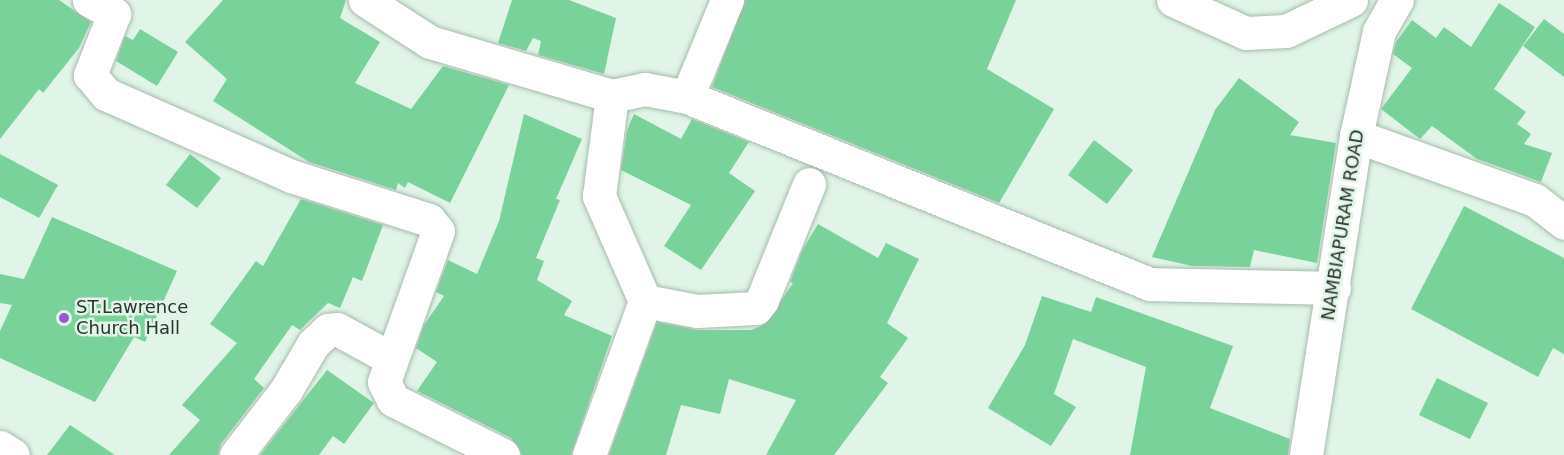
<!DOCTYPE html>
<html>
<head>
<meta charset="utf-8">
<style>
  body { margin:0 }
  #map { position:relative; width:1564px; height:455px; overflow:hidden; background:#e0f5e7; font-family:"DejaVu Sans",sans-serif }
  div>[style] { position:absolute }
  .building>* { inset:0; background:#7ad29b }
  .roads { filter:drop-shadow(0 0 2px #a6bbad) drop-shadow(0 0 2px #a6bbad) }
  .minor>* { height:33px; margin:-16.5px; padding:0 16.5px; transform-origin:16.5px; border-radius:16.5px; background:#fff }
  .major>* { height:33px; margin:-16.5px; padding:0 16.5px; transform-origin:16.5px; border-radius:16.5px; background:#fff }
  .dots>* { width:16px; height:16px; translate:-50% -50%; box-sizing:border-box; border:3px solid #e0f5e7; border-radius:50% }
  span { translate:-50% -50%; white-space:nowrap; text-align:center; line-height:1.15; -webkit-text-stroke:5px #e0f5e7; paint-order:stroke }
  .street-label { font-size:18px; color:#2d352f }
  .poi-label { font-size:18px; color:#2d352f }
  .left { translate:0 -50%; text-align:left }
</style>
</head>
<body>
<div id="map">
  <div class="building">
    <div style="clip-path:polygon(0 0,59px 0,91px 22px,79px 48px,43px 93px,39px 89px,0 139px)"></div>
    <div style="clip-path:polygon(223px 0,346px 0,340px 18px,380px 42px,355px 83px,411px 109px,443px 66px,509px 85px,450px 203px,408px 182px,405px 188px,398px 183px,396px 190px,309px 162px,213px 101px,227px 79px,185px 42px)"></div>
    <div style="clip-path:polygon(512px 0,569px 0,616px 18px,604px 74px,538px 55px,541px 41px,533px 38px,526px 51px,498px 43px)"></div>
    <div style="clip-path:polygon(745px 0,1016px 0,987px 69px,1054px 109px,999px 203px,712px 87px)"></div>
    <div style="clip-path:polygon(1499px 3px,1535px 27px,1494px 89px,1526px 112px,1517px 124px,1531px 134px,1524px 144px,1552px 153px,1541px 182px,1477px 159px,1432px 126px,1420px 139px,1381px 109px,1412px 68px,1393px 54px,1396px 42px,1412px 20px,1436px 38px,1444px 27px,1471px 47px)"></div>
    <div style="clip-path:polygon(1544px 19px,1564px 34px,1564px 77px,1523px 46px)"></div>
    <div style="clip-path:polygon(140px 29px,178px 52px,157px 86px,116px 61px,125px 36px,133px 40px)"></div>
    <div style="clip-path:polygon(1239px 78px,1299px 122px,1290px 135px,1336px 143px,1317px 263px,1254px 250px,1250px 267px,1192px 266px,1152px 257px,1215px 110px)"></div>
    <div style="clip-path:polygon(524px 114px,582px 139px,556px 199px,560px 200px,536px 258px,544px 261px,537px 280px,572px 301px,564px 315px,612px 336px,571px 455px,522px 455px,511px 438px,417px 391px,437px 362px,416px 348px,424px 325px,444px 296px,436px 292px,448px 260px,477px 274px,499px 221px)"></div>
    <div style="clip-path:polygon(634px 114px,681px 139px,692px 119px,749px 142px,729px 173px,755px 191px,701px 270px,664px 246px,691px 205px,621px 170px,627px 130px)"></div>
    <div style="clip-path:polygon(1094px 140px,1133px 170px,1107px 204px,1068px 175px)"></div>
    <div style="clip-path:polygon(0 154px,58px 185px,39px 218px,0 197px)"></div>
    <div style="clip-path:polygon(190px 154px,221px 178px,197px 208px,166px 185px)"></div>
    <div style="clip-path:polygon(301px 199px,383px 225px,362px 281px,353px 277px,340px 308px,328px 303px,300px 330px,292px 325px,254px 379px,264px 388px,221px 444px,218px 455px,169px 455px,200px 420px,182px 405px,237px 343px,210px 324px,256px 261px,263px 266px)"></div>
    <div style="clip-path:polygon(1464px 206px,1564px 258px,1564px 354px,1553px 348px,1538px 377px,1411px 309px)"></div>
    <div style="clip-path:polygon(52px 217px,177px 271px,145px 342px,134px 337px,95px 402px,0 358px,0 331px,12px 305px,0 303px,0 274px,24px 279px)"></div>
    <div style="clip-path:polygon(818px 224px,878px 258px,886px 243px,919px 259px,887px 323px,908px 338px,880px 377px,888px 383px,834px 455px,766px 455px,796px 400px,729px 379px,720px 414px,681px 405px,666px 455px,609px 455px,657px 322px,698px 330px,751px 330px,765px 324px,793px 283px,790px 282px,803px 249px)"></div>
    <div style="clip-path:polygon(1042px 296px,1091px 312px,1096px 297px,1233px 346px,1210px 408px,1290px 439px,1288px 455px,1130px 455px,1146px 367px,1073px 339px,1054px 394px,1076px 407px,1051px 446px,988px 408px,1025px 345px)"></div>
    <div style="clip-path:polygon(327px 370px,374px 403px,344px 444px,333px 436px,319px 455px,260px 455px)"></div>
    <div style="clip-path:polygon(1437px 378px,1488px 403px,1470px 439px,1419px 415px)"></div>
    <div style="clip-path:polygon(70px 425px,115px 455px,47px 455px)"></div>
  </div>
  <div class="roads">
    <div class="minor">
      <div style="left:89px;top:0;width:29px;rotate:29deg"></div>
      <div style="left:114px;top:14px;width:66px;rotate:111.5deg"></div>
      <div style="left:90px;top:75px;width:25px;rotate:50deg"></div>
      <div style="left:106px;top:94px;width:202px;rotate:23.9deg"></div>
      <div style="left:291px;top:176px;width:145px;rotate:17.7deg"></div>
      <div style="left:429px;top:220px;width:14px;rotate:51deg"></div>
      <div style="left:438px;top:231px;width:160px;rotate:109.7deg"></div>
      <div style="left:384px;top:382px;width:20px;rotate:63deg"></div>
      <div style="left:393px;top:400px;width:123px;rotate:26.6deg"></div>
      <div style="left:365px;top:0;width:77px;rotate:32.9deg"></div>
      <div style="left:430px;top:42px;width:190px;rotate:16.5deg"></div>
      <div style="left:612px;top:96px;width:34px;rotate:-12deg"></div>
      <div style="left:645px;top:89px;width:43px;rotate:10.8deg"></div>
      <div style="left:687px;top:97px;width:105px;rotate:-67.6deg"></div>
      <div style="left:687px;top:97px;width:499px;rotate:22deg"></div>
      <div style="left:1150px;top:284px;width:184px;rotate:1.2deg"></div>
      <div style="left:1356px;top:136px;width:190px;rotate:19.7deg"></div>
      <div style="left:1535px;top:200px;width:37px;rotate:38deg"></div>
      <div style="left:645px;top:301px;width:53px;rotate:10.9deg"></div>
      <div style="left:697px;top:311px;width:59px;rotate:-2.9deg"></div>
      <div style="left:756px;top:308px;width:10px;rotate:-53deg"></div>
      <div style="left:762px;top:300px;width:125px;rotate:-67.9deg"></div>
      <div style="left:0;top:447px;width:15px;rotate:32deg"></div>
      <div style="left:236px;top:455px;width:82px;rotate:-52.4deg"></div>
      <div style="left:286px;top:390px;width:53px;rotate:-59.6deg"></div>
      <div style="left:313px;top:344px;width:21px;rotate:-43deg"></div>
      <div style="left:328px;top:330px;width:9px;rotate:-6deg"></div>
      <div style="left:337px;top:329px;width:60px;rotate:28.7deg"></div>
      <div style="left:589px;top:455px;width:164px;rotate:-70deg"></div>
      <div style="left:645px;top:301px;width:115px;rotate:-113.7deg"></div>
      <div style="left:599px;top:196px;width:101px;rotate:-82.6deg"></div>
      <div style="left:1306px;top:455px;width:323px;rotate:-81.1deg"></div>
      <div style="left:1356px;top:136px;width:107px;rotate:-77.6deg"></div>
      <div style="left:1379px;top:31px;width:36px;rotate:-60deg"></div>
    </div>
    <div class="major">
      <div style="left:1173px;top:0;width:80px;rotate:24.3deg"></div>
      <div style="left:1246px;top:33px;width:40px;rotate:-2.9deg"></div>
      <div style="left:1286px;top:31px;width:72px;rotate:-25.5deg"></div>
    </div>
  </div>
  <div class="dots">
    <div style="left:64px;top:318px;background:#9759d0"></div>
  </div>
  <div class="street-label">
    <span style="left:1343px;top:225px;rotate:-81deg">NAMBIAPURAM ROAD</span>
  </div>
  <div class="poi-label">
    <span class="left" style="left:76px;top:318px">ST.Lawrence<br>Church Hall</span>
  </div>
</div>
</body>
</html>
